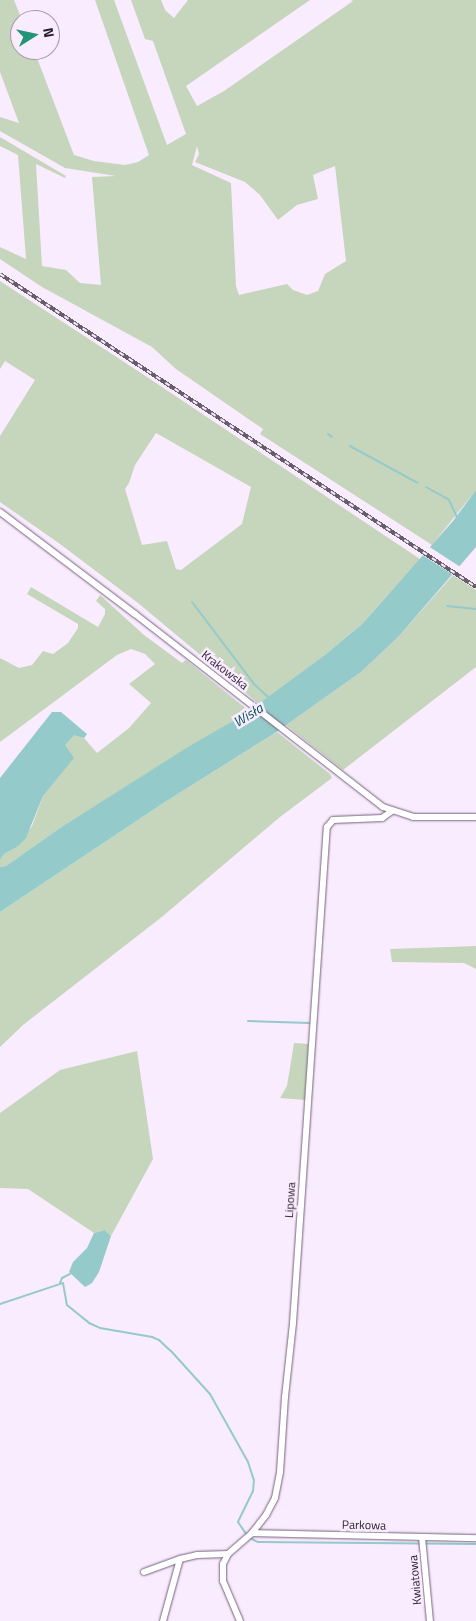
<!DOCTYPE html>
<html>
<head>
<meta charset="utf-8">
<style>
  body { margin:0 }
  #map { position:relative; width:476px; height:1621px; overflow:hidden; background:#faecff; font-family:"Titillium Web",sans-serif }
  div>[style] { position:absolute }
  .green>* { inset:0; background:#c6d6bc }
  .water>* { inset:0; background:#94caca }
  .pier>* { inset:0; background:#faecff }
  .stream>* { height:2px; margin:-1px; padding:0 1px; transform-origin:1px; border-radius:1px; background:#94caca }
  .roads { filter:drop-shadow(0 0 1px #74617b) drop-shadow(0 0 1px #74617b) }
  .minor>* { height:6px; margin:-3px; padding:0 3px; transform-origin:3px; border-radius:3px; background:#fff }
  .rail>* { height:4px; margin-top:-2px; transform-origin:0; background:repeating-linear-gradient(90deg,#faecff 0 5.5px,#665c6a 0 11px); box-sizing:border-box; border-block:1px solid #665c6a }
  span { translate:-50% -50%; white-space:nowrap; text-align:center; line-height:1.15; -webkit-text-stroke:5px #faecff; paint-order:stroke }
  .street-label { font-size:12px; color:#231b26 }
  .water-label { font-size:14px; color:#005455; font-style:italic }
  .north { position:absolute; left:10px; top:10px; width:50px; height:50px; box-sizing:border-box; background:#faecff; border:1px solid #a498a8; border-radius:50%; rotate:80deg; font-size:14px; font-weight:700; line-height:20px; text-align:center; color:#231b26 }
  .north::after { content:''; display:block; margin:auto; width:18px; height:22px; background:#249476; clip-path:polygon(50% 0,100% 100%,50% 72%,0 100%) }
</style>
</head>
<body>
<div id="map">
  <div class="green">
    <div style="clip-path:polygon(evenodd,0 0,14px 0,22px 20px,20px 20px,20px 50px,34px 50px,74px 155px,94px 161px,125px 165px,138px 162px,149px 155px,95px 0,114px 0,167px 145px,186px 134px,153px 41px,145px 39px,131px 0,161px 0,165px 10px,174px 18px,188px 0,310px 0,186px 86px,197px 106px,224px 91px,353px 1px,351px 0,476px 0,476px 490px,432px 545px,260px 434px,263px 429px,176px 369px,152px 347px,42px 287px,0 259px,0 247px,26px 259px,18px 155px,0 146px,0 137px,66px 176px,65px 178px,36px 164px,42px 266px,66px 270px,80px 283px,101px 285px,92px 177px,116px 176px,65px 168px,0 131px,0 117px,19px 123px,0 72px,0 0,197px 146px,199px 154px,195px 162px,245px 182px,260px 195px,278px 220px,297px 205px,318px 199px,313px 175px,335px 166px,346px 261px,325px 274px,318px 291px,307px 295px,293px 290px,287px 284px,239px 295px,236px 286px,231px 183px,192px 165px,197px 146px)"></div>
    <div style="clip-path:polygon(evenodd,0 281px,144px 375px,420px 559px,361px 625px,326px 654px,259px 704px,138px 603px,60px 544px,0 502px,0 436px,35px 380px,5px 361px,0 369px,0 281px,156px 433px,251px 487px,242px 524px,181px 570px,176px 569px,167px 541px,142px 545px,125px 489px,129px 483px,135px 465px,156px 433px)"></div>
    <div style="clip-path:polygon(453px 575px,476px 590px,476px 667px,343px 770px,286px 725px,361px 672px,399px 636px)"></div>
    <div style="clip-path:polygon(31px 587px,98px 627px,105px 614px,105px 609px,96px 601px,100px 595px,144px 635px,182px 663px,186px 660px,249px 711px,60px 828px,6px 866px,0 867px,0 860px,4px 854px,17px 847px,32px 826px,43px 796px,73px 758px,64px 746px,74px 734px,84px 738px,97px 753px,129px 728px,151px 703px,129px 684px,155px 664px,145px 654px,131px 649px,117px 655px,0 742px,0 658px,19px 668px,32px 665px,43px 651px,53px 654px,68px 643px,78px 628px,78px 624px,27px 594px)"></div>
    <div style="clip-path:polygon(277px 732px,330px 774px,332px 778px,280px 817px,163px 916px,23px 1025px,0 1047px,0 912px,165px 802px)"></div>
    <div style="clip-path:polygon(476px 946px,476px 969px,464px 963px,392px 962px,390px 949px)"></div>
    <div style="clip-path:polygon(294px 1043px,309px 1044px,305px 1100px,280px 1098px,287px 1086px)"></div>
    <div style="clip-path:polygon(137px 1051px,153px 1159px,111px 1236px,105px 1230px,94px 1233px,28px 1189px,0 1188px,0 1113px,60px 1070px)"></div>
  </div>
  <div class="water">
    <div style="clip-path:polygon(476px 490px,476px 547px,399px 636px,361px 672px,272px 735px,165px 802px,0 912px,0 867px,6px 866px,60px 828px,188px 747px,245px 714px,326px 654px,361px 625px,379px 605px,453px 521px)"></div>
    <div style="clip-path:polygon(52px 712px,61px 712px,87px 734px,84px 738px,74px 735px,65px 745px,74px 758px,43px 796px,26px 838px,17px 847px,4px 854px,0 860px,0 778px)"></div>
    <div style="clip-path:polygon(105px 1230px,111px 1236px,99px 1272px,92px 1283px,85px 1287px,69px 1272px,73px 1262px,87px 1248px,94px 1233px)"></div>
  </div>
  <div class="pier">
    <div style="clip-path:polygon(428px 546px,462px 568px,455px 576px,421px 554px)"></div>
  </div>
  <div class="stream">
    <div style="left:328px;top:434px;width:5px;rotate:37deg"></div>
    <div style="left:350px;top:446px;width:77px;rotate:28.6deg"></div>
    <div style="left:426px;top:487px;width:26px;rotate:29deg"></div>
    <div style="left:449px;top:500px;width:19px;rotate:65deg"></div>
    <div style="left:192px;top:602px;width:103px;rotate:52.9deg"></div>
    <div style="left:254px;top:684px;width:19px;rotate:43deg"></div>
    <div style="left:447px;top:606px;width:29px;rotate:6deg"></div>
    <div style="left:248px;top:1021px;width:61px;rotate:1.9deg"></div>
    <div style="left:60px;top:1283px;width:5px;rotate:-68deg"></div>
    <div style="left:62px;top:1278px;width:9px;rotate:-27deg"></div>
    <div style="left:0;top:1304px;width:66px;rotate:-18.4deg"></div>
    <div style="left:63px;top:1283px;width:22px;rotate:80deg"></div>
    <div style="left:67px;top:1305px;width:28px;rotate:39deg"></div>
    <div style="left:89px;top:1323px;width:12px;rotate:24deg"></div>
    <div style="left:100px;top:1328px;width:53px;rotate:9.8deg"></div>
    <div style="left:152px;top:1337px;width:8px;rotate:23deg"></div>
    <div style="left:159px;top:1340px;width:16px;rotate:43deg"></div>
    <div style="left:171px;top:1351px;width:58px;rotate:47.8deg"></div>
    <div style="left:210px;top:1394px;width:78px;rotate:60.8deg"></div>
    <div style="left:248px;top:1462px;width:19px;rotate:72deg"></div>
    <div style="left:254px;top:1480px;width:11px;rotate:95deg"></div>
    <div style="left:253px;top:1491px;width:34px;rotate:116deg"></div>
    <div style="left:238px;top:1522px;width:14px;rotate:56deg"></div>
    <div style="left:250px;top:1538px;width:9px;rotate:27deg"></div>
    <div style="left:258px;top:1542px;width:218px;rotate:0.5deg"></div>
  </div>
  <div class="roads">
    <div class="minor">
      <div style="left:0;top:512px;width:169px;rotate:37.1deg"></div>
      <div style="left:135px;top:614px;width:314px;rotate:37.9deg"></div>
      <div style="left:383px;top:807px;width:32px;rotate:18deg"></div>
      <div style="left:413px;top:817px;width:63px"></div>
      <div style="left:252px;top:1533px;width:224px;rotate:1.3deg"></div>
      <div style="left:422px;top:1537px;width:84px;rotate:84.6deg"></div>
      <div style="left:144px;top:1572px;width:38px;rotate:-20deg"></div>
      <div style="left:163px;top:1621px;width:64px;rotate:-74.7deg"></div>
      <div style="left:180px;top:1559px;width:17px;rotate:-13deg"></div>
      <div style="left:197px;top:1555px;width:31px;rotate:-2deg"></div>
      <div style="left:240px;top:1621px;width:43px;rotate:-113deg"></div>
      <div style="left:223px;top:1581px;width:17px;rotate:-90deg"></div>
      <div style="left:223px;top:1564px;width:11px;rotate:-63deg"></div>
      <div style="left:228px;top:1554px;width:32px;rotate:-41deg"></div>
      <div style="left:252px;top:1533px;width:23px;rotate:-52deg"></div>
      <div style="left:266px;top:1515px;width:19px;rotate:-62deg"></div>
      <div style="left:275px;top:1498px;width:26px;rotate:-79deg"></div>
      <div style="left:280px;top:1472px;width:75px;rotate:-86.2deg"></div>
      <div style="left:285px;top:1397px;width:74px;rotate:-83.8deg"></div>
      <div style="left:293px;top:1323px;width:497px;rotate:-86.1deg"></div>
      <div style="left:327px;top:827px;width:9px;rotate:-49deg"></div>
      <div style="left:333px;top:820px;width:49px;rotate:-2.3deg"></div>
      <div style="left:382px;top:818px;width:12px;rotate:-35deg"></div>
    </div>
  </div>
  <div class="rail">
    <div style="left:0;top:274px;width:570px;rotate:33.33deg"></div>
  </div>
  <div class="street-label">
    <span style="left:225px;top:670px;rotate:38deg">Krakowska</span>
    <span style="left:290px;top:1200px;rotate:-86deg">Lipowa</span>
    <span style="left:364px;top:1525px;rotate:1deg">Parkowa</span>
    <span style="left:415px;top:1580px;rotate:-95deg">Kwiatowa</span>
  </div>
  <div class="water-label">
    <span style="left:248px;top:715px;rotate:-32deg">Wisła</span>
  </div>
  <div class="north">N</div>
</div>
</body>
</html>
